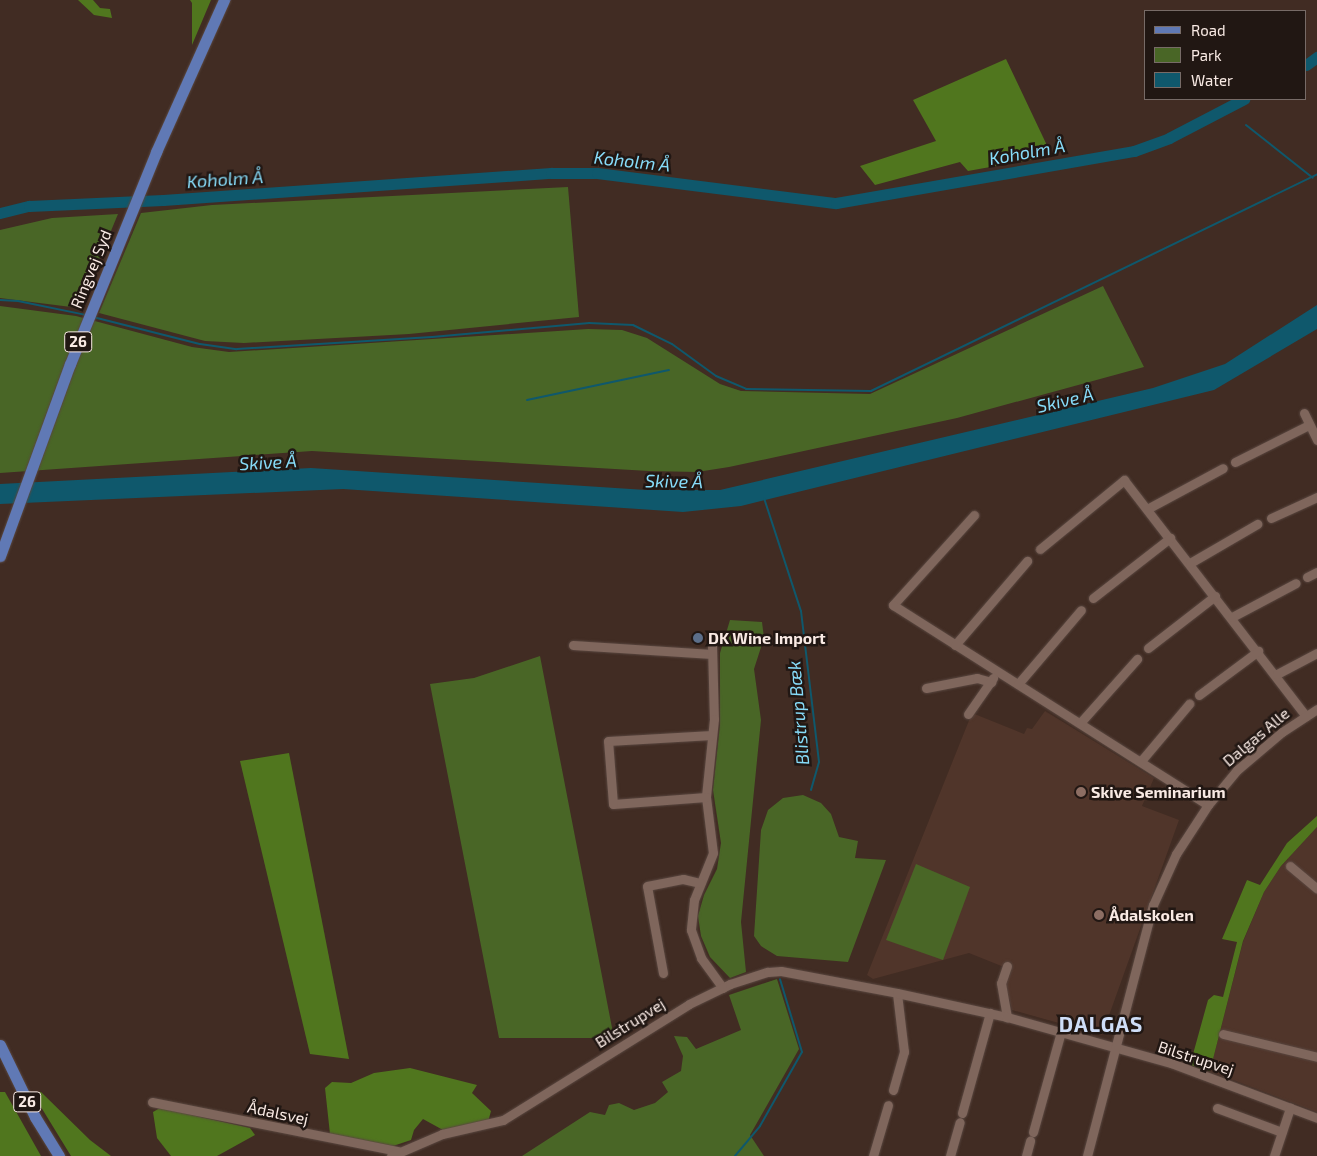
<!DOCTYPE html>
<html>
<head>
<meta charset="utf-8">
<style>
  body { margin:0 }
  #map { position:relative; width:1317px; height:1156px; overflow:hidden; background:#412c23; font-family:"Exo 2",sans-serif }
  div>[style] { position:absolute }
  .built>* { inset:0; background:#50352a }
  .green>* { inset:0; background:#496626 }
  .forest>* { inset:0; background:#50761e }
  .water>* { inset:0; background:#0f586c }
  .stream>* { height:2px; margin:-1px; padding:0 1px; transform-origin:1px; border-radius:1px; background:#0f586c }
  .river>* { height:11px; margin:-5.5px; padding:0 5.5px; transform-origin:5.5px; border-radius:5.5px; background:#0f586c }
  .roads { filter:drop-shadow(0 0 1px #594740) drop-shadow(0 0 1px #594740) }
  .minor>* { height:9px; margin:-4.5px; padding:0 4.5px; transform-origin:4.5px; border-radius:4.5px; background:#7f665c }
  .major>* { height:11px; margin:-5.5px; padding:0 5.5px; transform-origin:5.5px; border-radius:5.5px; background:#6079b5 }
  .dots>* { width:14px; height:14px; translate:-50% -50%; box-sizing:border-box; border:2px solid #211713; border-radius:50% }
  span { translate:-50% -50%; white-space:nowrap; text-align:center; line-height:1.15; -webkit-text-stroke:5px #211713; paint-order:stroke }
  .shield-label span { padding:1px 4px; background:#211713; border:1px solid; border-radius:4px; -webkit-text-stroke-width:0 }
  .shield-label { font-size:15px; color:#f9eae4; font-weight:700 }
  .street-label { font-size:16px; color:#f9eae4 }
  .poi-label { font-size:16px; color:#f9eae4; font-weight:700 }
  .left { translate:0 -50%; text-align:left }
  .water-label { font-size:18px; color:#87dcf9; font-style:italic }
  .district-label { font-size:21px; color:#cfdef8; font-weight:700; letter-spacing:1px }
  .legend { position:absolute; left:1144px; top:10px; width:162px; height:90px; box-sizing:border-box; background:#211713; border:1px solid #776b67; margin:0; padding:6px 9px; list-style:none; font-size:15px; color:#f9eae4 }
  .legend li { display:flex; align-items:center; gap:10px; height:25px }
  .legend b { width:25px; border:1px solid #776b67 }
</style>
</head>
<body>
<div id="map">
  <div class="built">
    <div style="clip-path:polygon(1045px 711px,1154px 778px,1142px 806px,1179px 820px,1102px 1035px,1012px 1010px,1005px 982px,1009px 969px,969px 953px,873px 979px,867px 975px,972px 713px,1024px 734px,1027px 728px,1032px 729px)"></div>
    <div style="clip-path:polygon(1317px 827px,1317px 1112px,1210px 1071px,1243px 942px,1264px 892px,1281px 866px)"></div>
  </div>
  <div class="green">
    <div style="clip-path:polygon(568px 187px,579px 317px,409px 334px,244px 343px,205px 341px,99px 313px,141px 213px,212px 205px)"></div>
    <div style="clip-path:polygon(118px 214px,79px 308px,0 298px,0 230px,52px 218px)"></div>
    <div style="clip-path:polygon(1103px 286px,1144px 367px,957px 418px,729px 467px,697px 472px,649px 471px,312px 451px,0 473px,0 306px,76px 316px,192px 347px,229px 352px,588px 329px,622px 330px,647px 338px,720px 384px,741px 391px,870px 394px)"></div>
    <div style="clip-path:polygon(730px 620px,762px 622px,764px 638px,754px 669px,761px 720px,741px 922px,746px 972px,730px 978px,710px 957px,701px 936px,698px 916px,704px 895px,717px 869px,721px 843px,713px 790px,720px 725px,720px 653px)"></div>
    <div style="clip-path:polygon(540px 656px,614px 1038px,499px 1038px,430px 684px,474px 678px)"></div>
    <div style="clip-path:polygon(803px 795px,821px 803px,831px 814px,839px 837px,858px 841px,855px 858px,886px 860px,848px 962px,777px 956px,761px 946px,754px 936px,761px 830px,768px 810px,783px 798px)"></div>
    <div style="clip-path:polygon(916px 864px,970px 887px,943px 960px,886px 940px)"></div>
    <div style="clip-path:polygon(777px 979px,799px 1049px,750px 1135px,764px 1156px,522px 1156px,590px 1112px,605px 1115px,609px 1105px,619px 1103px,634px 1110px,655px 1103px,668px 1092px,662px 1082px,681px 1071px,683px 1056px,674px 1036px,687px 1037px,696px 1049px,741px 1030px,729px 995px)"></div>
  </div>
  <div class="forest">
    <div style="clip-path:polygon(78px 0,93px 0,100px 8px,110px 9px,112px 18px,94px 15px)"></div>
    <div style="clip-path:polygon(190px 0,211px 0,192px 45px,192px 3px)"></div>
    <div style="clip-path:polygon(1006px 59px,1052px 156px,968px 171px,960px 162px,875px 185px,860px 166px,936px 141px,913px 100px)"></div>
    <div style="clip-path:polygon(289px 753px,349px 1059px,310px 1054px,240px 761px)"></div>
    <div style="clip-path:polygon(1317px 816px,1317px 827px,1281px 866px,1264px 892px,1243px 941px,1210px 1071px,1190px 1065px,1208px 1000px,1214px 995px,1223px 997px,1237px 942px,1222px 939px,1247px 880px,1260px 885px,1287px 843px)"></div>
    <div style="clip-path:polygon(410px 1068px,477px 1085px,472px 1093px,491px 1111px,488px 1122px,443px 1130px,423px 1119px,414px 1130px,411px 1140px,393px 1146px,330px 1134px,325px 1088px,332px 1082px,351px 1083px,374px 1073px)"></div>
    <div style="clip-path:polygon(0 1092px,5px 1092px,41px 1156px,0 1156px)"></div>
    <div style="clip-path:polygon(41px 1092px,90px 1140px,111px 1156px,71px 1156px,33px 1094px)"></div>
    <div style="clip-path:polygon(160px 1108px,250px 1128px,255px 1135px,217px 1156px,171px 1156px,157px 1138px,153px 1112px)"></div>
  </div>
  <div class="water">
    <div style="clip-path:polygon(1317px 305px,1317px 329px,1214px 390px,741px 506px,683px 512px,343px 489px,0 504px,0 484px,311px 468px,646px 490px,720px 490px,1153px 388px,1225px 364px)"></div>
  </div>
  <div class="stream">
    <div style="left:1246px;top:125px;width:85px;rotate:38.3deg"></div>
    <div style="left:0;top:300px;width:18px;rotate:3deg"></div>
    <div style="left:18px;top:301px;width:69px;rotate:11.6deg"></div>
    <div style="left:93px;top:317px;width:110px;rotate:14.2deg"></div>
    <div style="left:200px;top:344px;width:37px;rotate:8deg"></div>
    <div style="left:237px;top:349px;width:195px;rotate:-3.5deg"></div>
    <div style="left:432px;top:337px;width:158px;rotate:-5.1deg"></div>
    <div style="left:589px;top:323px;width:44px;rotate:2.6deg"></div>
    <div style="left:633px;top:325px;width:43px;rotate:26deg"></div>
    <div style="left:672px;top:344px;width:54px;rotate:36deg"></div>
    <div style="left:716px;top:376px;width:33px;rotate:23deg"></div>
    <div style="left:746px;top:389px;width:125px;rotate:0.9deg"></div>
    <div style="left:871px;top:391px;width:496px;rotate:-25.9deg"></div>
    <div style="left:527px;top:400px;width:145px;rotate:-11.9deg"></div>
    <div style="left:764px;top:498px;width:119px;rotate:71.9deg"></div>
    <div style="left:801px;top:611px;width:152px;rotate:83.2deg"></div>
    <div style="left:819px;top:762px;width:29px;rotate:106deg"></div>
    <div style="left:735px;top:1156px;width:39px;rotate:-50deg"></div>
    <div style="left:760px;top:1126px;width:85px;rotate:-60.4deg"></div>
    <div style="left:802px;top:1052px;width:76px;rotate:-106.8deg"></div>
  </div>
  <div class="river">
    <div style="left:1306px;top:65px;width:14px;rotate:-36deg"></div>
    <div style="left:0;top:213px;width:30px;rotate:-14deg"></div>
    <div style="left:29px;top:206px;width:134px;rotate:-2.6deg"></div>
    <div style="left:163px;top:200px;width:389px;rotate:-4deg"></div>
    <div style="left:551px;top:173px;width:46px"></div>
    <div style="left:597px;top:173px;width:241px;rotate:7.2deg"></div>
    <div style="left:836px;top:203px;width:303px;rotate:-9.9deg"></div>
    <div style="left:1134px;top:151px;width:37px;rotate:-20deg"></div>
    <div style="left:1169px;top:138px;width:85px;rotate:-27.5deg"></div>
  </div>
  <div class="roads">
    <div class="minor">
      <div style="left:1304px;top:413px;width:30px;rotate:64deg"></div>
      <div style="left:1235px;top:462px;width:83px;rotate:-26.6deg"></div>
      <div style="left:1147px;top:509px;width:86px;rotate:-28.3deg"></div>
      <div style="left:974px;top:515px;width:121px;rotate:132deg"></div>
      <div style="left:893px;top:605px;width:373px;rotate:32.4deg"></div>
      <div style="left:1271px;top:518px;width:51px;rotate:-24.5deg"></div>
      <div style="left:1040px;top:549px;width:109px;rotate:-39.4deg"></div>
      <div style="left:1124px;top:480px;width:298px;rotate:52.4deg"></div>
      <div style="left:1190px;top:563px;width:78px;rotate:-30.2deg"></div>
      <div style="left:1307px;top:577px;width:11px;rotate:-27deg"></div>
      <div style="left:1093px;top:598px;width:98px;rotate:-37.9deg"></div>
      <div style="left:1232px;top:617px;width:72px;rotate:-28deg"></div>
      <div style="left:573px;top:645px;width:139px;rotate:3.7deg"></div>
      <div style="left:712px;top:645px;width:74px;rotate:88.5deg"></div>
      <div style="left:714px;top:719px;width:78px;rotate:95.9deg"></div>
      <div style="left:706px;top:797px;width:56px;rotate:82.9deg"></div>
      <div style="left:713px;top:853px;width:51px;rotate:112deg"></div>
      <div style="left:694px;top:900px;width:30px;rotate:96deg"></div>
      <div style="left:691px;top:930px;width:30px;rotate:70deg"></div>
      <div style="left:701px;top:958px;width:37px;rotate:54deg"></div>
      <div style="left:955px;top:645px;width:111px;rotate:-49.4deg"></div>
      <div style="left:1148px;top:648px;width:85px;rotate:-37.8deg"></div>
      <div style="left:1277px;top:674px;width:45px;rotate:-27.7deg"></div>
      <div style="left:1018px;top:684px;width:97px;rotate:-49.6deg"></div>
      <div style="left:926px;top:688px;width:52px;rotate:-11.1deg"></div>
      <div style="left:977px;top:678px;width:15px;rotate:16deg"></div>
      <div style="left:1199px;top:695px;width:74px;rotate:-36.7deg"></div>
      <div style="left:968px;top:714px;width:44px;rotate:-55.2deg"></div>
      <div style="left:1080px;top:723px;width:86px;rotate:-48.3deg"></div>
      <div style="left:1141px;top:761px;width:75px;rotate:-49.9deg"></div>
      <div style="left:706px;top:797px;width:93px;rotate:175.7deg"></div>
      <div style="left:613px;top:804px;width:63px;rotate:-94.5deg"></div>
      <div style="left:608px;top:741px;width:104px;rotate:-3.3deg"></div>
      <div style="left:1290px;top:866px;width:35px;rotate:40deg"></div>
      <div style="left:1007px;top:966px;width:18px;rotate:109deg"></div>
      <div style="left:1001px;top:983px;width:35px;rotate:80deg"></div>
      <div style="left:663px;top:973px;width:88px;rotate:-100.4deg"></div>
      <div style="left:647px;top:886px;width:37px;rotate:-11deg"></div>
      <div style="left:683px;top:879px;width:18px;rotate:13deg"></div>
      <div style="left:1223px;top:1034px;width:97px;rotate:13.7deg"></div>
      <div style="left:893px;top:1090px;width:40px;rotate:-74deg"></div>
      <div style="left:904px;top:1052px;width:59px;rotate:-96.8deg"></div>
      <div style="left:152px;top:1102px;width:251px;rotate:11.3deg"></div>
      <div style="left:1217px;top:1108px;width:69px;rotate:20.3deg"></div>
      <div style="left:962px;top:1113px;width:104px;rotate:-74.4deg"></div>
      <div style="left:1033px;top:1132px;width:104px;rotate:-74.4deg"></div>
      <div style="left:391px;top:1156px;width:56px;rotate:-23.3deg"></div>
      <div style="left:442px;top:1134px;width:63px;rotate:-12.9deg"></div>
      <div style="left:503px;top:1120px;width:219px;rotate:-31.9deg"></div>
      <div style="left:689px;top:1004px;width:46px;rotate:-26deg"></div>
      <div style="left:730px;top:984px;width:40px;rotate:-18deg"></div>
      <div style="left:768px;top:972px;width:13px;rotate:-4deg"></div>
      <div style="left:781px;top:971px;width:118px;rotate:10.7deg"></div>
      <div style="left:897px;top:993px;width:113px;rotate:12.3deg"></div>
      <div style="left:1007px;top:1017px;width:170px;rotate:15.7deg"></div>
      <div style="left:1171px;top:1063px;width:156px;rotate:20.6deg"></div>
      <div style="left:873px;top:1156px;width:53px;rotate:-73.6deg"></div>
      <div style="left:950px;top:1156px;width:35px;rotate:-74deg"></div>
      <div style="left:1026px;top:1156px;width:16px;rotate:-75deg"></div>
      <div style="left:1087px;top:1156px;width:260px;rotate:-75.3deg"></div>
      <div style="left:1153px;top:905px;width:56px;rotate:-65.7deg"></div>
      <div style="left:1176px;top:854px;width:59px;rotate:-56.9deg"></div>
      <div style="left:1208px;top:805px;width:45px;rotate:-50.4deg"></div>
      <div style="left:1237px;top:770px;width:59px;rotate:-40.2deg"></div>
      <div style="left:1282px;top:732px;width:42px;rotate:-33.3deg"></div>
      <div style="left:1274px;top:1156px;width:51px;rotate:-71.6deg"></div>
    </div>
    <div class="major">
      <div style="left:0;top:556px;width:204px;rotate:-70deg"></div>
      <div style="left:70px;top:364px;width:229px;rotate:-67.9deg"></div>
      <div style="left:156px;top:152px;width:167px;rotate:-65.9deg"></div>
      <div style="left:0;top:1045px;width:80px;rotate:64.1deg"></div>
      <div style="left:35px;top:1117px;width:46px;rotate:58.4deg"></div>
    </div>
  </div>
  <div class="dots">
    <div style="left:698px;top:638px;background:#5c6f8a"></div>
    <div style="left:1081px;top:792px;background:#8d6e63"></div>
    <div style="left:1099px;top:915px;background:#8d6e63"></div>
  </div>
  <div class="shield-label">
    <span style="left:78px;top:342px">26</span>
    <span style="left:27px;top:1102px">26</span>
  </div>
  <div class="street-label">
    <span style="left:91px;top:269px;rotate:-68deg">Ringvej Syd</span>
    <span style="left:1256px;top:737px;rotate:-40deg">Dalgas Alle</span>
    <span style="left:630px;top:1023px;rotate:-32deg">Bilstrupvej</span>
    <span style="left:1196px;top:1058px;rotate:18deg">Bilstrupvej</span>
    <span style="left:278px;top:1113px;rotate:12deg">Ådalsvej</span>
  </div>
  <div class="poi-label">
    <span class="left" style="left:708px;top:638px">DK Wine Import</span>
    <span class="left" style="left:1091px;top:792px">Skive Seminarium</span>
    <span class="left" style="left:1109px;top:915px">Ådalskolen</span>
  </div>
  <div class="water-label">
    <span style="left:1027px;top:152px;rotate:-10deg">Koholm Å</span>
    <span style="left:632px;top:161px;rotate:6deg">Koholm Å</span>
    <span style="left:225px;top:179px;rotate:-4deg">Koholm Å</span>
    <span style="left:1065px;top:400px;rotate:-13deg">Skive Å</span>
    <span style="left:268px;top:462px;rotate:-3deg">Skive Å</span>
    <span style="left:674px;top:481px;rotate:1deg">Skive Å</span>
    <span style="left:798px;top:713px;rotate:-95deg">Blistrup Bæk</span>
  </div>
  <div class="district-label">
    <span style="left:1101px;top:1024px">DALGAS</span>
  </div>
  <ul class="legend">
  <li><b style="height:6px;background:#6079b5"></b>Road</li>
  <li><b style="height:14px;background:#496626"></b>Park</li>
  <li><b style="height:14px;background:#0f586c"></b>Water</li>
  </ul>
</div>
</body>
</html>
